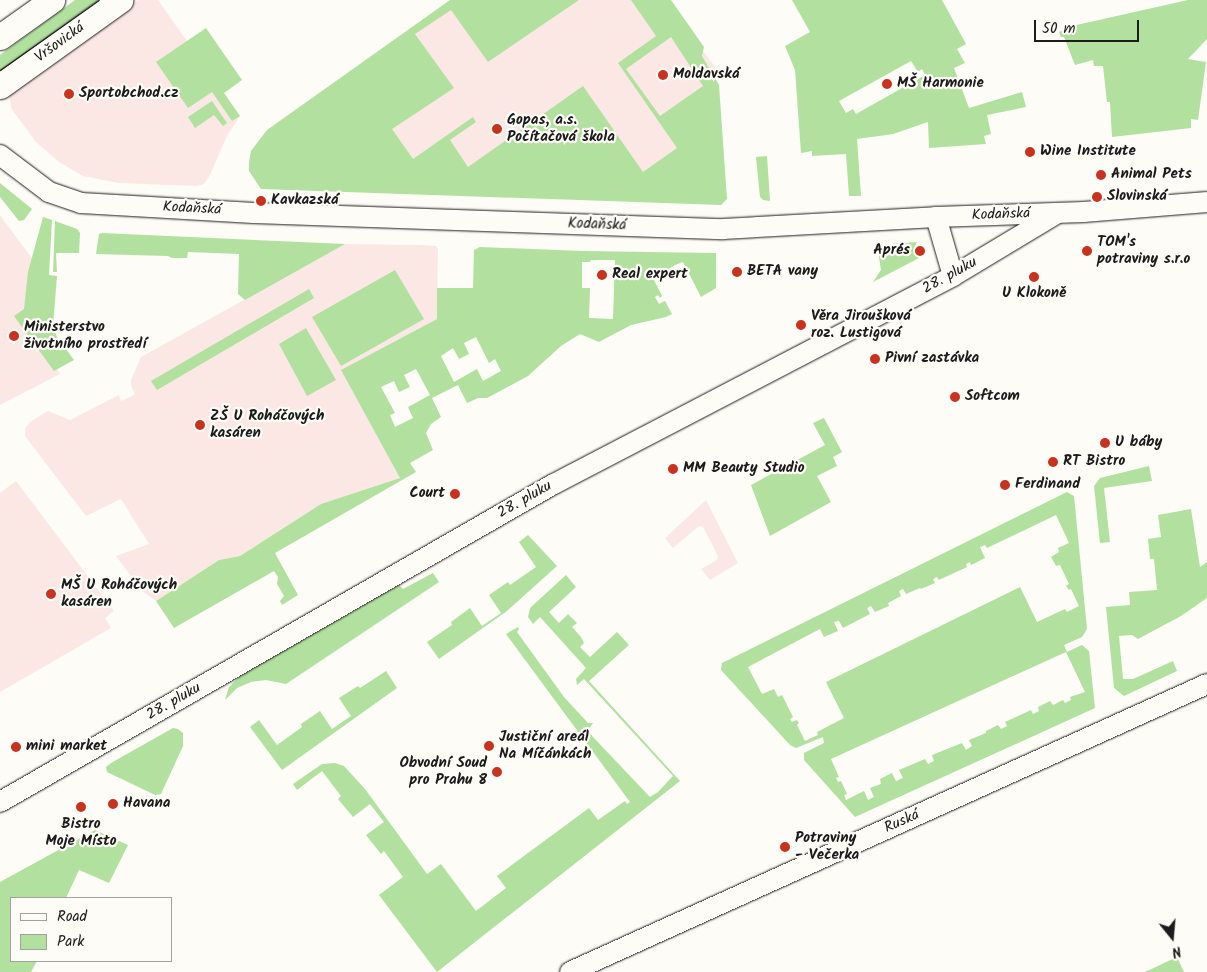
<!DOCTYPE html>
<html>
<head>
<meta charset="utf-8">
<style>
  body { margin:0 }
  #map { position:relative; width:1207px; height:972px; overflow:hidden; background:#fdfcf7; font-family:Kalam,sans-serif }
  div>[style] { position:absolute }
  .built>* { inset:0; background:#fbe8e4 }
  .green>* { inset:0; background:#b1e09f }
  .roads { filter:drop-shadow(0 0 1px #1c1c1c) drop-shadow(0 0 1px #1c1c1c) }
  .minor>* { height:20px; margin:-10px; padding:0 10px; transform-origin:10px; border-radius:10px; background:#fdfcf7 }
  .major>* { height:25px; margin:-12.5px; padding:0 12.5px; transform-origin:12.5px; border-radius:12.5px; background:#fdfcf7 }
  .tram>* { height:1px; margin:-0.5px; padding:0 0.5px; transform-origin:0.5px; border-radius:0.5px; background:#1c1c1c }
  .dots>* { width:14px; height:14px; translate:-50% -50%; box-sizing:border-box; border:2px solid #fdfcf7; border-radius:50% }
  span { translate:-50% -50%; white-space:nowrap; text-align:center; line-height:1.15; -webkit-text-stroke:4.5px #fdfcf7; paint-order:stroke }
  .street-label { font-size:15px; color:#1c1c1c }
  .poi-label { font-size:15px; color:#1c1c1c; font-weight:700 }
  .left { translate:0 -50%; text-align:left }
  .right { translate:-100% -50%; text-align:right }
  .legend { position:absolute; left:10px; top:897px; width:162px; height:65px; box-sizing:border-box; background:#fdfcf7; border:1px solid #a3a29f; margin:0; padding:6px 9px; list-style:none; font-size:15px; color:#1c1c1c }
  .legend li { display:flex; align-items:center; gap:10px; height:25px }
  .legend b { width:25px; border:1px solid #a3a29f }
  .north { position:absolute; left:1147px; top:912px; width:50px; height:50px; -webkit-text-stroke:4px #fdfcf7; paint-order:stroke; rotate:163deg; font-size:14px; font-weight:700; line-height:20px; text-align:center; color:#1c1c1c }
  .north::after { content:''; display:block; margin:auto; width:18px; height:22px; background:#1c1c1c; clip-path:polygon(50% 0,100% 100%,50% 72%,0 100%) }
  .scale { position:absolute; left:1034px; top:20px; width:105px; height:22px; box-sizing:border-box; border:2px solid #1c1c1c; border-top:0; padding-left:6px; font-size:15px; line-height:18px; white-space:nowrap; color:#1c1c1c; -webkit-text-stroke:4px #fdfcf7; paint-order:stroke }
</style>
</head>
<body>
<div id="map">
  <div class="built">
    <div style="clip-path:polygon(138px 0,158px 0,240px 116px,227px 136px,210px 175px,204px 184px,197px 186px,119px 183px,83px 176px,59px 162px,35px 141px,11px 108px,9px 92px)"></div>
    <div style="clip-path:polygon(457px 0,666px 0,715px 67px,720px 127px,642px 182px,466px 175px,412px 167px,379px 125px,401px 39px)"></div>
    <div style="clip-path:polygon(0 215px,34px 261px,43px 347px,60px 374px,0 405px)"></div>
    <div style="clip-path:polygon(345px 244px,423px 245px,436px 246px,438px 249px,437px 319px,342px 370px,400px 478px,321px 504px,240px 556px,219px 560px,156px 601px,142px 591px,116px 556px,149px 544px,121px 499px,86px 516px,25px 436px,25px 429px,30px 422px,48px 411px,70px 420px,119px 395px,121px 401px,132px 396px,135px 394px,131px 386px,131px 380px,141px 357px)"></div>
    <div style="clip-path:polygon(16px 481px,114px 611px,105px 618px,111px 628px,0 692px,0 493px)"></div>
    <div style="clip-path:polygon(706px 500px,738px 563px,710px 580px,701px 569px,717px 560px,718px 556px,703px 527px,699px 526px,673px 548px,665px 538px)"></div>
  </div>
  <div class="green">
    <div style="clip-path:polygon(75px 0,107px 0,0 76px,0 55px)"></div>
    <div style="clip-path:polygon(evenodd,450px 0,579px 0,488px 62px,451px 10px,415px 34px,454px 88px,392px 129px,413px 159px,473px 117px,476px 122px,450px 140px,468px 167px,583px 86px,643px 172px,677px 148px,618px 63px,656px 36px,631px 0,671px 0,704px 47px,702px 56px,719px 85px,727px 199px,721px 205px,261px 189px,249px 171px,249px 162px,251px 151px,267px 130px,450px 0,671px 37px,703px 86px,660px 116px,626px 69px,671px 37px)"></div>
    <div style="clip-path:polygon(evenodd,792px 0,942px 0,966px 44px,957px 49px,965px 63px,954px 68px,969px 108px,1022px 92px,1026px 107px,987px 115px,991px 134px,984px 136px,986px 144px,929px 148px,928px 122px,893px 134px,857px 139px,861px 196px,849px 196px,846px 154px,812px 156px,812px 151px,801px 153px,795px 70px,785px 46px,810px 32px,792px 0,911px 61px,918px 72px,922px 69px,925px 75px,856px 114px,853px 109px,846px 113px,839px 101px,911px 61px)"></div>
    <div style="clip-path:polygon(1188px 0,1207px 0,1207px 39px,1188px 59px,1206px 62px,1198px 120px,1191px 119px,1191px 128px,1112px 137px,1110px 102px,1107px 102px,1103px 66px,1094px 66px,1093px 60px,1075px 65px,1064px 37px,1061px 37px,1059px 32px,1072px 26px)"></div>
    <div style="clip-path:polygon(206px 28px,242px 80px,224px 93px,240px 116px,232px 121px,212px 92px,188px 108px,156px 62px)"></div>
    <div style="clip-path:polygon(212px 101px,227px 123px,223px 126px,214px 115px,195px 128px,188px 117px)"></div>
    <div style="clip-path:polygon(767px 156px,770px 201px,763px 200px,760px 197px,756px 157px)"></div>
    <div style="clip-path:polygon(0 183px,32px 209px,24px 220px,19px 221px,0 197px)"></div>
    <div style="clip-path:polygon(43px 217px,52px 220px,49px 275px,57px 276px,53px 326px,57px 337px,74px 360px,54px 371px,14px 316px,24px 309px,28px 272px)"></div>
    <div style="clip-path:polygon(55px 221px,77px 229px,80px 233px,79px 253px,56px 253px,57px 272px,53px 272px)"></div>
    <div style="clip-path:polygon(102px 233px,345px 244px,245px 300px,238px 294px,239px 254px,188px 252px,187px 258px,172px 258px,168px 256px,96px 254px,99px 234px)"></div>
    <div style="clip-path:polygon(917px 242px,913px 251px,916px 256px,921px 257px,873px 282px,881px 270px,877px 245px)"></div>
    <div style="clip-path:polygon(evenodd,480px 247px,582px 251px,716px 253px,716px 288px,701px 297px,683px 262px,675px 265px,653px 278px,662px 296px,660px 298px,658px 295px,655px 297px,659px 304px,665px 301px,672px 314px,666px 317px,631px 325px,599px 342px,580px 334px,561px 346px,528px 376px,487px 398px,478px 398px,467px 403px,458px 385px,432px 398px,441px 417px,431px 424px,426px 433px,433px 450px,410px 463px,416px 472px,275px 553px,298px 595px,282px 605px,280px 601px,284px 596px,277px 584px,278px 577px,274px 571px,174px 628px,156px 601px,219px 560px,240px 556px,321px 504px,400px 478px,341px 370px,437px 319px,437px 288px,473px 288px,474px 250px,480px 247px,591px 260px,615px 260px,613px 319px,589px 318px,590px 288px,582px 288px,582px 262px,590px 262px,591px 260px,480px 247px,476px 337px,489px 363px,495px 359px,501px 371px,483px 381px,477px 369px,454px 382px,441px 356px,453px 348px,459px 359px,469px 354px,464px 343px,476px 337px,480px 247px,416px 369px,430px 395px,408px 407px,413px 418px,395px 427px,390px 415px,395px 413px,381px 387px,394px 381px,399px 392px,410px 387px,404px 375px,416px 369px)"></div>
    <div style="clip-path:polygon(395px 270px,424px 319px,341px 366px,312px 317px)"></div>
    <div style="clip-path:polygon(309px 289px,314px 298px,157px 390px,151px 381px)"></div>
    <div style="clip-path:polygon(306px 328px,336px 380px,307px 396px,279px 344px)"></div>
    <div style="clip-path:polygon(824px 418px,842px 452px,833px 457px,837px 466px,817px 476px,831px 502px,770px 536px,751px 485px,825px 445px,813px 423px)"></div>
    <div style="clip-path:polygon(1149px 466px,1152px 481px,1104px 488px,1110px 542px,1100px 543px,1094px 486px,1100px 478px)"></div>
    <div style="clip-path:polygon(evenodd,1067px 492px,1074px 496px,1087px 629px,1082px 637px,1064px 645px,1067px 652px,1082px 645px,1089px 651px,1095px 708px,855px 817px,804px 760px,804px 753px,824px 743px,823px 737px,796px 748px,790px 745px,721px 670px,722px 663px,1067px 492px,1056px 515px,1069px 543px,1058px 548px,1059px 552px,1051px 557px,1056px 566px,1060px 565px,1069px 584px,1066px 586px,1069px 590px,1071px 589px,1079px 606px,1067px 612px,1065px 609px,1037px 622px,1020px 587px,826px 682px,844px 718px,817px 732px,818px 735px,805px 741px,797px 725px,799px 723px,797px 720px,792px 722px,790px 719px,793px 717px,782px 695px,778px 697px,774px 689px,762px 694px,748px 667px,820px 629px,824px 637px,838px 631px,834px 622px,839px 621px,843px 628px,870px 614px,867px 608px,871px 606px,875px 612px,889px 606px,888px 603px,901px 596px,899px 591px,903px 589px,906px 594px,920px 588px,921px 589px,935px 583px,933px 579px,937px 577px,939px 580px,967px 567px,966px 564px,970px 562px,971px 565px,985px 558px,980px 547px,985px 545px,987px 548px,1056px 515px,1067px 492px,1066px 652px,1085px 692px,1070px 697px,1071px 700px,1065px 703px,1063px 700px,1053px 705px,1050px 701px,1038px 707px,1039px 711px,1033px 714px,1031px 710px,1005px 722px,1007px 726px,1001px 729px,998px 725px,986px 731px,986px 733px,969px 740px,972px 746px,966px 750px,962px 743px,932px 755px,934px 761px,928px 764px,925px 759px,899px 770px,903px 778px,896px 781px,892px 773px,880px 779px,881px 784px,870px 788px,874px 797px,868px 800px,864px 791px,846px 800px,844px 795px,847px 794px,841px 781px,838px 782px,836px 778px,839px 777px,831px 759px,1066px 652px)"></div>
    <div style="clip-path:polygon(1191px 509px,1200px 567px,1207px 562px,1207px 598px,1181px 616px,1138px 639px,1132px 635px,1119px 636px,1123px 679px,1133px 679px,1173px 661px,1177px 671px,1124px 696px,1114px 688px,1106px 607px,1130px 605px,1129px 592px,1157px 590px,1154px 559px,1150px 559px,1148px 539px,1161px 537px,1158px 515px)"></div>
    <div style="clip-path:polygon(528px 535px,557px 566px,507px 611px,439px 659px,427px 642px,452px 625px,451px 622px,470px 608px,482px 626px,501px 613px,489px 595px,508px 582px,510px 585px,536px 567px,519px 542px)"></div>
    <div style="clip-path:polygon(433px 573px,439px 582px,286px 684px,266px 680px,251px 682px,237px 688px,225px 700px,229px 687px,240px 676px,399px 585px,403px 589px)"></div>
    <div style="clip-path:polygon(566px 575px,576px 587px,549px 612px,559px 623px,568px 614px,577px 623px,572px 627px,581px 637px,584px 643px,580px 647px,590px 657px,617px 632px,629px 645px,589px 681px,680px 781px,437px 972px,379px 895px,403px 877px,384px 851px,381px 854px,366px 835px,384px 822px,370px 804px,353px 817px,338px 799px,341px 796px,322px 771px,297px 790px,293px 784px,322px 764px,335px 763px,344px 766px,365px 789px,427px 874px,441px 864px,476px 911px,506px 888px,497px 876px,589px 808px,598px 820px,625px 801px,627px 804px,630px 802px,506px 634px,518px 627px,519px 629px,517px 632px,564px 697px,588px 723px,593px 723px,589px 729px,592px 736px,650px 797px,658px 792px,673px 776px,584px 679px,577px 685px,576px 679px,586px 668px,540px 617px,533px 624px,528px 617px,530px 608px)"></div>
    <div style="clip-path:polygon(386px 671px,397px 688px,282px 770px,250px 727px,259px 720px,277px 745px,302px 727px,301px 724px,320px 711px,332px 729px,351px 716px,339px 698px,358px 686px,360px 688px)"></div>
    <div style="clip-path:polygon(173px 728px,178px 729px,183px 733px,183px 746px,161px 794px,155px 795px,107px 772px,106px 767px,111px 763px)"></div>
    <div style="clip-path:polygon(95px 830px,128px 845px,109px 883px,79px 870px,66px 898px,11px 898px,11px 961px,37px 961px,31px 972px,0 972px,0 882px)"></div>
    <div style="clip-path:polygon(1177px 957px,1184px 972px,1145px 972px)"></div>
  </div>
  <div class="roads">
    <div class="minor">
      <div style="left:0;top:155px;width:61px;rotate:37.1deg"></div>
      <div style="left:49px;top:192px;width:34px;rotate:19deg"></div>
      <div style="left:81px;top:203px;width:173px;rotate:3.3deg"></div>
      <div style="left:254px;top:213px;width:469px;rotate:2deg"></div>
      <div style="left:723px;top:229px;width:213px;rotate:-3.2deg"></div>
      <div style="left:936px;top:217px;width:148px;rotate:-1.9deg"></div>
      <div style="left:1084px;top:212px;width:123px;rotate:-4.6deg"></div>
      <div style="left:936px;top:217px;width:61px;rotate:73.9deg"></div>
      <div style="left:0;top:802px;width:637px;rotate:-29.87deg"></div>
      <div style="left:552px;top:485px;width:452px;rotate:-27.5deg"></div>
      <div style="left:953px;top:276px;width:120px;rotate:-31deg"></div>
      <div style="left:570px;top:972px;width:699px;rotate:-24.33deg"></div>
    </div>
    <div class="major">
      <div style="left:0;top:37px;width:64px;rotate:-35.4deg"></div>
      <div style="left:0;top:86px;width:148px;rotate:-35.6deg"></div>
    </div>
  </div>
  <div class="tram">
    <div style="left:0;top:70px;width:121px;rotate:-35.3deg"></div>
  </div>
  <div class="dots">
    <div style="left:663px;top:75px;background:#c8321e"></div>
    <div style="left:887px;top:84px;background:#c8321e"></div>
    <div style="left:69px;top:94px;background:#c8321e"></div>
    <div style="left:497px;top:129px;background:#c8321e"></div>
    <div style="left:1030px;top:152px;background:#c8321e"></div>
    <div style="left:1101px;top:175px;background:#c8321e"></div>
    <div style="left:1097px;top:197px;background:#c8321e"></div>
    <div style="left:261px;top:201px;background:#c8321e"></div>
    <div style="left:920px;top:251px;background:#c8321e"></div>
    <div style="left:1087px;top:251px;background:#c8321e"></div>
    <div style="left:737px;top:272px;background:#c8321e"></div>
    <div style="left:602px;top:275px;background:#c8321e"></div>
    <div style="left:1034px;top:277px;background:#c8321e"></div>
    <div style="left:801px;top:325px;background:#c8321e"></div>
    <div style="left:14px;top:336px;background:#c8321e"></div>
    <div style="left:875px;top:359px;background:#c8321e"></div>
    <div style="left:955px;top:397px;background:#c8321e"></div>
    <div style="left:200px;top:425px;background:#c8321e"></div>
    <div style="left:1105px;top:443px;background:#c8321e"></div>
    <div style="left:1053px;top:462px;background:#c8321e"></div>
    <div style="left:673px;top:469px;background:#c8321e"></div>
    <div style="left:1005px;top:485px;background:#c8321e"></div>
    <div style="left:455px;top:494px;background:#c8321e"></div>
    <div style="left:51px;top:594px;background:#c8321e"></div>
    <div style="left:489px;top:746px;background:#c8321e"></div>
    <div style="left:16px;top:747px;background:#c8321e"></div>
    <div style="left:497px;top:772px;background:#c8321e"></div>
    <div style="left:113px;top:804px;background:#c8321e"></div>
    <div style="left:81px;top:807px;background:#c8321e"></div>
    <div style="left:785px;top:847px;background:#c8321e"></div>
  </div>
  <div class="street-label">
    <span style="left:60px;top:43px;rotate:-36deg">Vršovická</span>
    <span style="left:192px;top:209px;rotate:3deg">Kodaňská</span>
    <span style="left:1001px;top:215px;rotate:-2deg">Kodaňská</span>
    <span style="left:597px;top:225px;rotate:2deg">Kodaňská</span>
    <span style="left:950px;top:276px;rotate:-29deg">28. pluku</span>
    <span style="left:525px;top:500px;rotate:-30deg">28. pluku</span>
    <span style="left:174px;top:702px;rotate:-30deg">28. pluku</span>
    <span style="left:902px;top:822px;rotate:-24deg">Ruská</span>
  </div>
  <div class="poi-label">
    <span class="left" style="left:673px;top:75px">Moldavská</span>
    <span class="left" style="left:897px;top:84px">MŠ Harmonie</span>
    <span class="left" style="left:79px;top:94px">Sportobchod.cz</span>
    <span class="left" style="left:507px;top:129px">Gopas, a.s.<br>Počítačová škola</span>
    <span class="left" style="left:1040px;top:152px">Wine Institute</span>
    <span class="left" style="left:1111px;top:175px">Animal Pets</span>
    <span class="left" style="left:1107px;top:197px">Slovinská</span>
    <span class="left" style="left:271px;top:201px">Kavkazská</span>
    <span class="left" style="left:1097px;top:251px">TOM's<br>potraviny s.r.o</span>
    <span class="right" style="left:910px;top:251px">Aprés</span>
    <span class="left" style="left:747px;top:272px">BETA vany</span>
    <span class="left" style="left:612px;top:275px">Real expert</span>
    <span style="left:1034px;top:294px">U Klokoně</span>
    <span class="left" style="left:811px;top:325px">Věra Jiroušková<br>roz. Lustigová</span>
    <span class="left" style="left:24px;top:336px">Ministerstvo<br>životního prostředí</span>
    <span class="left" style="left:885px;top:359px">Pivní zastávka</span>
    <span class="left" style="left:965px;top:397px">Softcom</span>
    <span class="left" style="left:210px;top:425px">ZŠ U Roháčových<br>kasáren</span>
    <span class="left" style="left:1115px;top:443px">U báby</span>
    <span class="left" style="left:1063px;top:462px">RT Bistro</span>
    <span class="left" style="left:683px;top:469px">MM Beauty Studio</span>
    <span class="left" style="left:1015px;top:485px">Ferdinand</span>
    <span class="right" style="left:445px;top:494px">Court</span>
    <span class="left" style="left:61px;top:594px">MŠ U Roháčových<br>kasáren</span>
    <span class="left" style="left:499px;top:746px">Justiční areál<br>Na Míčánkách</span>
    <span class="left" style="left:26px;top:747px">mini market</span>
    <span class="right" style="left:487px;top:772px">Obvodní Soud<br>pro Prahu 8</span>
    <span class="left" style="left:123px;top:804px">Havana</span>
    <span style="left:81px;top:833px">Bistro<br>Moje Místo</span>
    <span class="left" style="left:795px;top:847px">Potraviny<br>- Večerka</span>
  </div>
  <ul class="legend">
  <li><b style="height:6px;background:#fdfcf7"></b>Road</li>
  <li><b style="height:14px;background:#b1e09f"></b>Park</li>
  </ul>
  <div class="north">N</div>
  <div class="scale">50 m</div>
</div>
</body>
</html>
